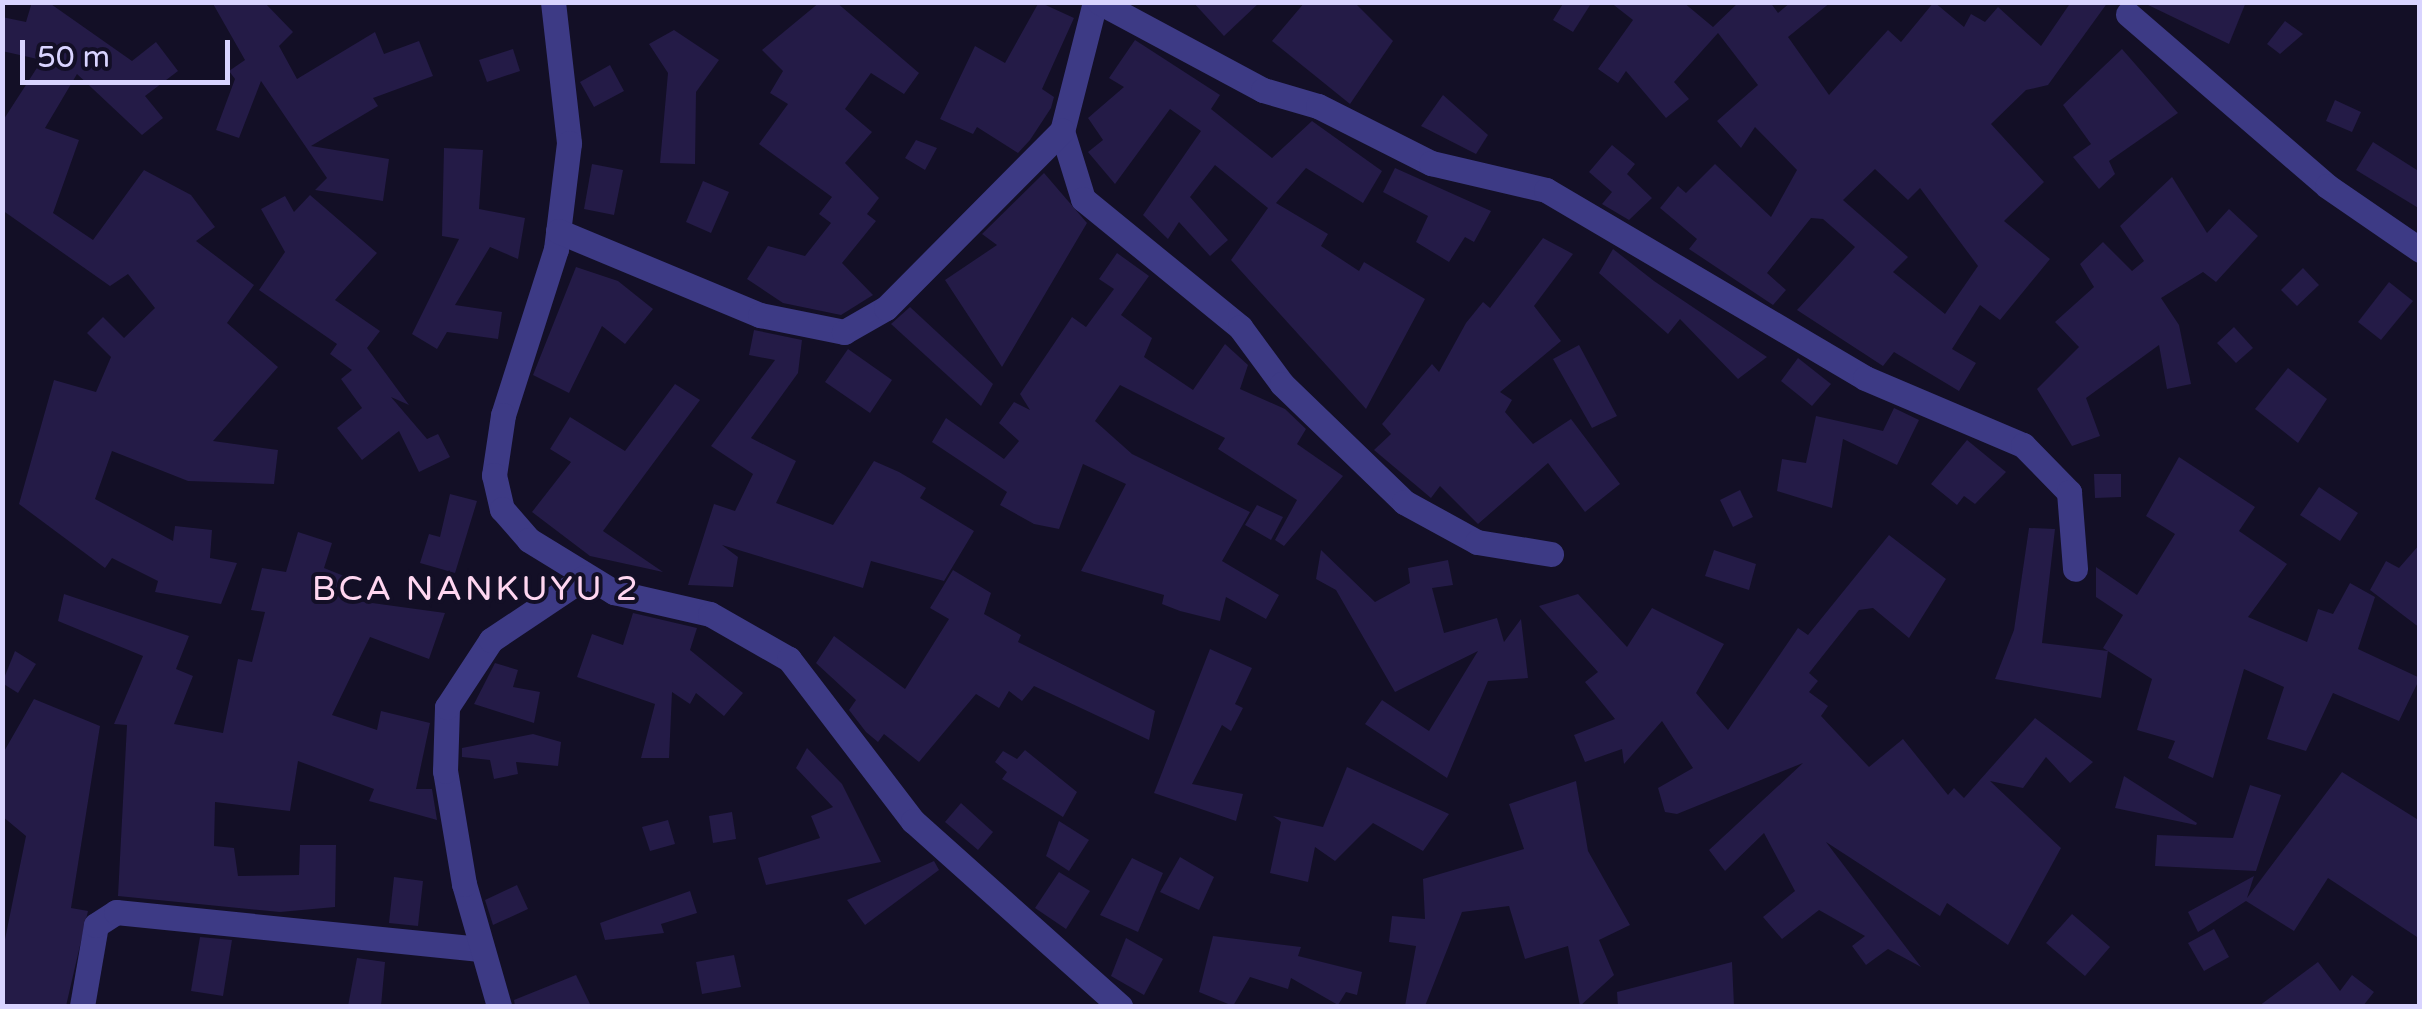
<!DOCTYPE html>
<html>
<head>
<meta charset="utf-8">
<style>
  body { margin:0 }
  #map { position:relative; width:2422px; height:1009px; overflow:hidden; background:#130f26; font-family:"Varela Round",sans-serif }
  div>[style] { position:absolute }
  .building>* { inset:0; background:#241b47 }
  .minor>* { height:25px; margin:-12.5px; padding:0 12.5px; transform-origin:12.5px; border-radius:12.5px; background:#3d3a85 }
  span { translate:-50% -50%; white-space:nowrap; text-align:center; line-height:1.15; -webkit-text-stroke:8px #130f26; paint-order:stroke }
  .quarter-label { font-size:35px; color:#ffd6f0; letter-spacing:2.5px }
  .frame { position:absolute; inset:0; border:5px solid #d9d4ff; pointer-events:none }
  .scale { position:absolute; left:20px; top:40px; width:210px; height:45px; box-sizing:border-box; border:5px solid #d9d4ff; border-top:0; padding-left:12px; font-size:30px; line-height:35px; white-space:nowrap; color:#d9d4ff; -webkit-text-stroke:8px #130f26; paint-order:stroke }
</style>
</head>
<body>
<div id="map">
  <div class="building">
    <div style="clip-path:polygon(32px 2px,48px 2px,132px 61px,156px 42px,178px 71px,145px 96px,163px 118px,142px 135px,77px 74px,45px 128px,79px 140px,53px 213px,93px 240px,144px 170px,191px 195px,215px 227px,196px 241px,254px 285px,227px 323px,278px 367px,213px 441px,278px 450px,274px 484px,188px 481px,112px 451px,95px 499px,173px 541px,175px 526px,212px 530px,210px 558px,237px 563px,221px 604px,155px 592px,158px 581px,112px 558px,105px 568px,19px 504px,54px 380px,96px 392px,111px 357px,87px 333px,103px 317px,124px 338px,155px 308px,128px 274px,110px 286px,2px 210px,2px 122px,42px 60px,2px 51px,2px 17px,26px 22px)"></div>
    <div style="clip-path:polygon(212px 2px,264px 2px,293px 32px,279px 46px,297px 79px,375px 32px,384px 54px,419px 41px,433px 76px,373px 98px,378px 106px,311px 146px,389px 159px,383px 201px,315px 190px,327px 178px,261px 81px,239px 138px,216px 130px,235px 79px,229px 71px,245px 60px)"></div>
    <div style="clip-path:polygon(820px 2px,836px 2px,919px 73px,904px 94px,871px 73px,845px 109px,872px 132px,845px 163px,879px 198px,867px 214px,876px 221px,842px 263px,873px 295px,841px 315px,783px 303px,747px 279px,768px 246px,805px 256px,831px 223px,819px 214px,832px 197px,759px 144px,788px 104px,770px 93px,783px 71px,762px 50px)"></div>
    <div style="clip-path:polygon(1039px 2px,1074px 18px,1042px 89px,1054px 97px,1051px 108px,1030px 140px,1018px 153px,977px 127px,973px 134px,940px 119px,975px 46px,1005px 63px)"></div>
    <div style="clip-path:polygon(1193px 2px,1260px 2px,1224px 36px)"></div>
    <div style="clip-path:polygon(1305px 2px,1354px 2px,1393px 41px,1350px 104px,1272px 41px)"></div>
    <div style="clip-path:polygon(1564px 2px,1592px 2px,1573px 32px,1553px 20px)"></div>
    <div style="clip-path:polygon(evenodd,1610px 2px,1683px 2px,1713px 27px,1739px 2px,1770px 2px,1778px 13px,1791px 2px,1831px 2px,1788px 37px,1829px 95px,1888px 30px,1901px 42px,1934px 2px,1964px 27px,1971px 14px,1985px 22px,1998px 7px,2041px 46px,2071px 2px,2108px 2px,2048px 85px,2026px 90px,1991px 124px,2044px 182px,2004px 221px,2050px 259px,2000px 320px,1980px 305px,1952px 349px,1976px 363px,1959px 391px,1894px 352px,1883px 366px,1797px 310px,1855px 247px,1823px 219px,1811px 218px,1767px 273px,1786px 290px,1773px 305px,1689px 249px,1697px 239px,1660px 208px,1678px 186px,1686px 193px,1715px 164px,1771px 217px,1797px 170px,1755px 127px,1741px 148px,1717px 121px,1758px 85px,1718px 33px,1674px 82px,1689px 99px,1666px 118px,1626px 71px,1618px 83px,1598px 69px,1633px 20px,1610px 2px,1875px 169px,1908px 200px,1920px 188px,1978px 266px,1945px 314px,1893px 272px,1908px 257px,1843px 200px,1875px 169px)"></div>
    <div style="clip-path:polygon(2246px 2px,2229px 44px,2146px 4px,2146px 2px)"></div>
    <div style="clip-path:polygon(2285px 21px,2303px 34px,2280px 54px,2267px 44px)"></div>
    <div style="clip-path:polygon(674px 30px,719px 60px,696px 92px,695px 164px,660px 163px,668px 73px,649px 44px)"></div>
    <div style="clip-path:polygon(1135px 40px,1220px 95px,1211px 109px,1272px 158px,1312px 121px,1382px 171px,1363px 203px,1306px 168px,1276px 203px,1328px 234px,1321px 246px,1359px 271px,1364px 262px,1425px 299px,1366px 409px,1231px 260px,1268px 208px,1215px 165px,1190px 197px,1228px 240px,1210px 256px,1179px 222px,1168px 239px,1143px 215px,1201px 131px,1170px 109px,1115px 184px,1088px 152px,1103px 140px,1088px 118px,1124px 87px,1109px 78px)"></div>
    <div style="clip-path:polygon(513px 49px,520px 71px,487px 82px,479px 60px)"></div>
    <div style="clip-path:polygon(2122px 49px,2178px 113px,2109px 161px,2115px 174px,2099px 189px,2073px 157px,2091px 144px,2063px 105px)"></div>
    <div style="clip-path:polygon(610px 65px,624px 91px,594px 107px,580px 82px)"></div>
    <div style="clip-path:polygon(1443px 95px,1488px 135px,1476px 154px,1421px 126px)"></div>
    <div style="clip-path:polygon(2335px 100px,2361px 112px,2352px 132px,2326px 121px)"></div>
    <div style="clip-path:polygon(916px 140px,937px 148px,925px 170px,905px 158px)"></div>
    <div style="clip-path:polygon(2373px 142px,2420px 172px,2420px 209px,2356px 170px)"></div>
    <div style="clip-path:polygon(1612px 145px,1635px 164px,1627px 174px,1652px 198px,1629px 220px,1602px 204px,1612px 192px,1589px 172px)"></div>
    <div style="clip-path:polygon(444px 148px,483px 150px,479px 209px,525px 218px,518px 259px,490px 247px,455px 305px,502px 312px,498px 339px,447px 332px,437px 349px,412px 334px,459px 239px,442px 236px)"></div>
    <div style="clip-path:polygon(592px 164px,623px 170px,614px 215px,584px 209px)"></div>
    <div style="clip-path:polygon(1395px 168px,1491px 211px,1474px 242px,1465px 237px,1449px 262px,1416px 242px,1428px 216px,1383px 192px)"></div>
    <div style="clip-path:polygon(1044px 173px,1087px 223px,1002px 367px,945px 280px,997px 245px,982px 234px)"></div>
    <div style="clip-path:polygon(2172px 177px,2207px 233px,2229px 209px,2258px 236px,2216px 282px,2203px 272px,2161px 298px,2179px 325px,2191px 384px,2167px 389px,2159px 345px,2086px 398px,2100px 436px,2072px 446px,2037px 389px,2079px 347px,2055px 322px,2094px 287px,2080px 264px,2103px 242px,2132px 271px,2144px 261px,2120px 226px)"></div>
    <div style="clip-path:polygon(703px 181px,729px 192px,711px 233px,686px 222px)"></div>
    <div style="clip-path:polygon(310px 195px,377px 253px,335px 300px,380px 331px,367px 348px,409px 405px,391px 397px,427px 439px,438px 434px,450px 457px,419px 472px,399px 431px,362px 460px,337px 428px,362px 408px,341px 379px,352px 370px,330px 354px,337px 344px,259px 290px,285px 252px,261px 209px,285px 196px,294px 212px)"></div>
    <div style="clip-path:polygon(1543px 238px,1573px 254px,1534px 306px,1561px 341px,1500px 392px,1512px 400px,1505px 412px,1533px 444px,1571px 419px,1620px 484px,1585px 512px,1548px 463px,1478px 524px,1440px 486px,1431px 498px,1374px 450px,1391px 434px,1382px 424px,1432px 364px,1439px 372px,1466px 323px,1483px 302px,1490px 308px)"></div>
    <div style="clip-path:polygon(1613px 249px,1654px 281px,1767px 357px,1738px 379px,1680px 319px,1668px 334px,1599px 273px)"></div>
    <div style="clip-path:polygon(1117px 253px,1149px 276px,1121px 315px,1152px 338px,1144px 357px,1193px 390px,1225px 344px,1248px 365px,1240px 389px,1285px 409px,1306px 429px,1297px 444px,1343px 476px,1284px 546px,1275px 540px,1297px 500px,1218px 449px,1225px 438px,1120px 385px,1095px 421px,1132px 454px,1250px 512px,1222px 561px,1279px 595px,1266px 619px,1226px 597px,1220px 621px,1180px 611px,1162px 604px,1164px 595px,1081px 571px,1126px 484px,1083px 464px,1059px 529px,1034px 524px,1000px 505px,1007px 492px,932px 442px,946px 418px,1004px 459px,1019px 441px,999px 423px,1014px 402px,1030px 410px,1020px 394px,1072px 317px,1086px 327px,1114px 289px,1099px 279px)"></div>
    <div style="clip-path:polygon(576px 267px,618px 281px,653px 309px,625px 344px,602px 326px,569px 393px,533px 375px)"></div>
    <div style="clip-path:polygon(2303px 268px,2319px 285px,2297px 306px,2281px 290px)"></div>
    <div style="clip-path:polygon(2389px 282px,2413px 301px,2381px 340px,2358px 322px)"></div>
    <div style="clip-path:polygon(910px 307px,993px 384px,981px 406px,891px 324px)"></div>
    <div style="clip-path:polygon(2234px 327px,2253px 348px,2236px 363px,2217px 343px)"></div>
    <div style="clip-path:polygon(754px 330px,802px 340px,798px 373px,751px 438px,796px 461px,776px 503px,833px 525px,874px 461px,899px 472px,926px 488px,920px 498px,974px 531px,944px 581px,871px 561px,863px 588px,722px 545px,738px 557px,733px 587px,688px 585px,714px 504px,735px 511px,753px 474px,711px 446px,775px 360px,749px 355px)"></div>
    <div style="clip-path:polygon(1579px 345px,1617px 416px,1592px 428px,1553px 359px)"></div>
    <div style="clip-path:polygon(848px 349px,892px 380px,870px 413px,825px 382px)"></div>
    <div style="clip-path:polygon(1798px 358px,1831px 384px,1812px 406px,1781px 381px)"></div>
    <div style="clip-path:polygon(2288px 368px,2327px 399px,2298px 443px,2255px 409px)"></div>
    <div style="clip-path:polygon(675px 384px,700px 400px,603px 531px,663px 572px,590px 556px,532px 512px,571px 462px,550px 449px,570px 417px,625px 451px)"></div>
    <div style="clip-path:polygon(1894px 408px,1919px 420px,1897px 465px,1843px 439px,1832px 508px,1777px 491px,1782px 459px,1806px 463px,1816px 416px,1883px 431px)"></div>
    <div style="clip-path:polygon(1967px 440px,2006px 472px,1975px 504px,1964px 496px,1957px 505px,1931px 484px)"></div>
    <div style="clip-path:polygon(2179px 457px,2255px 507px,2239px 531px,2287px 564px,2248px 617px,2307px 642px,2318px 609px,2333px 614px,2350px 583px,2375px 597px,2358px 649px,2420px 678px,2399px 721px,2333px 693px,2306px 751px,2267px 739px,2284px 687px,2244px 669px,2213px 778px,2168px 758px,2175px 741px,2137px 730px,2152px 679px,2103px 648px,2123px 615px,2096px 597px,2096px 567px,2137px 595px,2175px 534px,2146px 516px)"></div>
    <div style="clip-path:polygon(2094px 474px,2121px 474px,2121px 497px,2095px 498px)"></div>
    <div style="clip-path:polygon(2319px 487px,2358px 513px,2340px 541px,2300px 515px)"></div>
    <div style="clip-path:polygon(1740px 490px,1753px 517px,1733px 527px,1720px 500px)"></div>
    <div style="clip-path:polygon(450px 494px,477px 501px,455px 573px,420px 563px,429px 534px,440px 537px)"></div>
    <div style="clip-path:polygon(1257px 505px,1283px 517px,1271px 540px,1245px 525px)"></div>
    <div style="clip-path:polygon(2029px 528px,2055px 529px,2042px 643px,2108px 651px,2101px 698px,1995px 679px,2014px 630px)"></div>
    <div style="clip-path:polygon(298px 532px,332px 543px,324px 568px,349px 578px,343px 599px,445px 613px,429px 659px,370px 637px,332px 715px,377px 730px,381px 711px,430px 723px,416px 789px,432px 789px,437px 820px,369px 801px,374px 789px,298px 761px,290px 811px,215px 802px,214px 846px,234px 848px,238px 876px,299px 875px,300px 845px,336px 845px,335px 907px,280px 912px,118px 896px,127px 725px,114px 724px,143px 656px,58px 621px,64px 594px,189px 636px,176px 669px,193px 676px,174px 724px,223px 733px,238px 659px,252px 662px,265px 612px,251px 610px,262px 568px,286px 572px)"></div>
    <div style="clip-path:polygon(1889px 535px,1946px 579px,1909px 638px,1873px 608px,1859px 610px,1809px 673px,1818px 681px,1809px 692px,1828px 706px,1821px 716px,1869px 767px,1903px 739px,1948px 795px,1954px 788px,1964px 798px,2035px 718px,2093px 762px,2070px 783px,2046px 757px,2023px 788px,1990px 781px,2061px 848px,2008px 945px,1947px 903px,1940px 916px,1826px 842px,1921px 967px,1888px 949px,1866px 965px,1852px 946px,1865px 936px,1819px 910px,1782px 939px,1763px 917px,1795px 891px,1764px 833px,1725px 871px,1709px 850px,1803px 763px,1677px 814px,1665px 812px,1658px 788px,1693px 768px,1662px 721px,1624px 764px,1622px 749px,1585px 762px,1574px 735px,1615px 719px,1585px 682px,1598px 672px,1539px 606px,1578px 594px,1627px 647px,1652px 608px,1724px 644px,1696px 693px,1728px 730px,1798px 628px,1808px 635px)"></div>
    <div style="clip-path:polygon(2420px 544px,2420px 628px,2370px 590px,2386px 561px,2399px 568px)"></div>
    <div style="clip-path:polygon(1321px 550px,1375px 602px,1410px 583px,1408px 568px,1448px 560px,1453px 585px,1432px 588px,1444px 633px,1497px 618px,1504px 642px,1521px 619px,1528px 678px,1488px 681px,1447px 778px,1365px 724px,1382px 700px,1429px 731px,1478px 651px,1395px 692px,1336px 590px,1316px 579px)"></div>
    <div style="clip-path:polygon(1714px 550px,1756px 564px,1749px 590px,1705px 576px)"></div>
    <div style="clip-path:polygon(953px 570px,991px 593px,984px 614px,1021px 635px,1018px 642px,1155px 711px,1149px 740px,1034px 686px,1022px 701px,1009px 691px,999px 708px,976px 694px,919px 762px,884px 734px,878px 742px,866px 732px,849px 710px,856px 700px,816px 663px,834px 636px,905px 689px,949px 619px,930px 608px)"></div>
    <div style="clip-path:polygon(633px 613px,697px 628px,690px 650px,743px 693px,724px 716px,696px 693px,690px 704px,672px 692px,669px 758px,641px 758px,655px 704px,577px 677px,592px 634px,623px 645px)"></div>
    <div style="clip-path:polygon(1210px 649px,1252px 668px,1235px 704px,1243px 708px,1231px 731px,1222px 725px,1192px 784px,1243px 794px,1236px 821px,1154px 793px)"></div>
    <div style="clip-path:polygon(15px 651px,36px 664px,18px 693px,2px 683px)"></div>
    <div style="clip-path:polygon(495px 663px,518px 670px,513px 687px,540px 692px,534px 723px,474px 704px)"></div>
    <div style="clip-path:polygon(34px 699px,100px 726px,71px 908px,88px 911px,66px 1006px,2px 1006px,2px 954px,26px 836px,2px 816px,2px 755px)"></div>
    <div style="clip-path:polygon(533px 734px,561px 742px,558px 766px,516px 762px,518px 774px,494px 779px,490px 760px,462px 757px,462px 748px)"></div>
    <div style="clip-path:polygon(807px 748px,842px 784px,881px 862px,766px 885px,758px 858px,820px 838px,811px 816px,833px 807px,796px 768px)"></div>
    <div style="clip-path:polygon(1025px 750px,1077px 792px,1063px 817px,1002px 779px,1007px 772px,995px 762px,1003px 751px,1017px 759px)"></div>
    <div style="clip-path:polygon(1347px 767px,1449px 814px,1423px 851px,1373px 823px,1335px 861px,1315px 847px,1308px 882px,1270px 873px,1281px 822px,1273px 816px,1323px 827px)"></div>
    <div style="clip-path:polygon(2342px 772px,2420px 821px,2420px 939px,2328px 878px,2294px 931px,2246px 901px,2198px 932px,2188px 912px,2254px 876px,2247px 898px)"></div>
    <div style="clip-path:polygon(2124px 776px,2197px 823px,2196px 825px,2115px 808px)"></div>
    <div style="clip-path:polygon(1576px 781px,1588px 851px,1630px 925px,1599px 940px,1614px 975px,1580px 1006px,1568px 946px,1525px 959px,1509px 906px,1462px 912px,1425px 1006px,1405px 1006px,1416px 946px,1389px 942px,1392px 916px,1425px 919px,1423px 879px,1524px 849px,1509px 804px)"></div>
    <div style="clip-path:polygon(2250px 785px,2281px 795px,2256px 871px,2155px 866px,2157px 835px,2233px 838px)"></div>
    <div style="clip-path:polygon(961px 803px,993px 832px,978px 850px,945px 822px)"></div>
    <div style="clip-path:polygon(732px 812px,736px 839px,713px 843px,709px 816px)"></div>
    <div style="clip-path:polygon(668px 820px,675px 844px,650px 851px,642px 827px)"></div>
    <div style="clip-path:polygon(1059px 821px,1089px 840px,1069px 871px,1046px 856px)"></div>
    <div style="clip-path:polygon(1180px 857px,1214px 877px,1199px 910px,1160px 892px)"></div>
    <div style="clip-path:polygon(1132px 858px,1163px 873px,1138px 932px,1100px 915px)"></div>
    <div style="clip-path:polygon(934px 861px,939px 870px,865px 925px,847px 900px)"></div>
    <div style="clip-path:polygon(1059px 872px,1090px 891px,1066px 929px,1035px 908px)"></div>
    <div style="clip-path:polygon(394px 877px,423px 881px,418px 926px,389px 923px)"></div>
    <div style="clip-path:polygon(517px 885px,528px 909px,493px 925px,485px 900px)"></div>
    <div style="clip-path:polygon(690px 891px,697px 913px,661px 924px,664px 933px,605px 940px,600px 923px)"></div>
    <div style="clip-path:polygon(2072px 914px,2110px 947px,2085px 976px,2046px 943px)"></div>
    <div style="clip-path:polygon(2214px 929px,2229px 957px,2204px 971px,2188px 943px)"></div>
    <div style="clip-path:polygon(1213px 936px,1301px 947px,1298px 956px,1362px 972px,1357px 995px,1346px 992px,1338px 1005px,1291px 978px,1288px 989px,1250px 977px,1233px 1006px,1199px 992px)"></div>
    <div style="clip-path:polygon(200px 937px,232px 940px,223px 996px,191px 991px)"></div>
    <div style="clip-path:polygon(1126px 938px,1163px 959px,1144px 995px,1111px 976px)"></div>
    <div style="clip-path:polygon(734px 955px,741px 987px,702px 994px,696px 962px)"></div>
    <div style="clip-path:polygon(357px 958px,385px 962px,381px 1006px,348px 1006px)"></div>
    <div style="clip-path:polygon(1732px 962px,1734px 1006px,1618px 1006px,1617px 992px)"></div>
    <div style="clip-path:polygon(2318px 962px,2340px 991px,2352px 975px,2374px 992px,2363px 1006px,2259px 1006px)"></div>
    <div style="clip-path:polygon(576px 975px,591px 1006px,515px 1006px,514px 1000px)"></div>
  </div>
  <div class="minor">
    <div style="left:553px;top:2px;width:142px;rotate:83.5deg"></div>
    <div style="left:569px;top:143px;width:107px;rotate:97deg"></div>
    <div style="left:556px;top:249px;width:174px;rotate:107.7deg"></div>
    <div style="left:503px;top:415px;width:61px;rotate:98.5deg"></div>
    <div style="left:494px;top:475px;width:35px;rotate:77deg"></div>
    <div style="left:502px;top:509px;width:41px;rotate:48.9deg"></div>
    <div style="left:529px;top:540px;width:100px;rotate:31.5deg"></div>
    <div style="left:614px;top:592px;width:98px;rotate:12.9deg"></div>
    <div style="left:710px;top:614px;width:91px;rotate:29.7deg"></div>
    <div style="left:789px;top:659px;width:204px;rotate:52.6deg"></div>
    <div style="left:913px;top:821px;width:278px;rotate:41.8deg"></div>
    <div style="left:1095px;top:2px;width:133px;rotate:104.3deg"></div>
    <div style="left:1062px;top:131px;width:71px;rotate:72.8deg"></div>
    <div style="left:1083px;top:199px;width:203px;rotate:39.2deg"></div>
    <div style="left:1240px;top:327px;width:71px;rotate:53.6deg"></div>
    <div style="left:1282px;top:384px;width:170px;rotate:44deg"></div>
    <div style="left:1404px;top:502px;width:83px;rotate:28.7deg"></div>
    <div style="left:1477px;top:542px;width:75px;rotate:9.2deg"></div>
    <div style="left:1099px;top:2px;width:186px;rotate:28.2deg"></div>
    <div style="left:1263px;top:90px;width:57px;rotate:16.2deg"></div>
    <div style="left:1318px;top:106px;width:127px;rotate:26.8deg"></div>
    <div style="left:1431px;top:163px;width:118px;rotate:13.2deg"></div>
    <div style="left:1546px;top:190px;width:370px;rotate:30.5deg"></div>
    <div style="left:1865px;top:378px;width:172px;rotate:23deg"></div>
    <div style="left:2023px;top:445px;width:66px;rotate:45.6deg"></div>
    <div style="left:2069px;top:492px;width:77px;rotate:85.5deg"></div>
    <div style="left:2128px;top:14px;width:263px;rotate:40.8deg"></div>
    <div style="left:2327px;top:186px;width:113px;rotate:34.5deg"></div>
    <div style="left:558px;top:231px;width:219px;rotate:22.6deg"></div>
    <div style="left:760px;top:315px;width:86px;rotate:11.4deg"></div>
    <div style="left:844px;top:332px;width:48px;rotate:-29.7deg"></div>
    <div style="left:886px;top:308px;width:250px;rotate:-45.2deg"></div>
    <div style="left:82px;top:1006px;width:82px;rotate:-80.2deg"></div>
    <div style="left:96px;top:925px;width:24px;rotate:-33deg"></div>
    <div style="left:116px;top:912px;width:366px;rotate:5.8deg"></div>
    <div style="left:499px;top:1006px;width:127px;rotate:-106deg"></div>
    <div style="left:464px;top:884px;width:115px;rotate:-99.5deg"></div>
    <div style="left:445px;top:771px;width:64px;rotate:-88.2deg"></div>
    <div style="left:447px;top:707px;width:80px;rotate:-56.7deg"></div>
    <div style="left:491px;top:640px;width:113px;rotate:-33.8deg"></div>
  </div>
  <div class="quarter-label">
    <span style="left:476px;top:589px">BCA NANKUYU 2</span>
  </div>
  <div class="frame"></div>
  <div class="scale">50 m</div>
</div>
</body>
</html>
